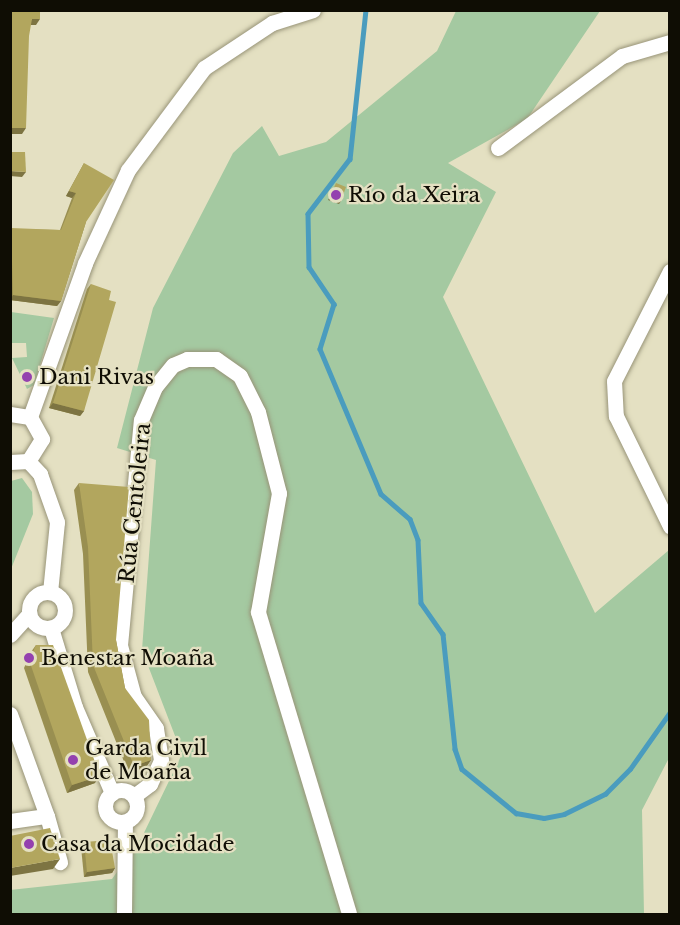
<!DOCTYPE html>
<html>
<head>
<meta charset="utf-8">
<style>
  body { margin:0 }
  #map { position:relative; width:680px; height:925px; overflow:hidden; background:#e4e0c2; font-family:"Libre Baskerville",serif }
  div>[style] { position:absolute }
  .green>* { inset:0; background:#a4c9a1 }
  .stream>* { height:4.5px; margin:-2.25px; padding:0 2.25px; transform-origin:2.25px; border-radius:2.25px; background:#4a9cbe }
  .roads { filter:drop-shadow(0 0 2px #989478) drop-shadow(0 0 2px #989478) }
  .minor>* { height:15px; margin:-7.5px; padding:0 7.5px; transform-origin:7.5px; border-radius:7.5px; background:#fff }
  .minor>.ring { margin:-7.5px; padding:0; box-sizing:content-box; background:none; border:15px solid #fff; border-radius:50% }
  .wall>* { inset:0; background:#998f51 }
  .shaded-wall>* { inset:0; background:#7d7442 }
  .building>* { inset:0; background:#b2a65e }
  .dots>* { width:16px; height:16px; translate:-50% -50%; box-sizing:border-box; border:3px solid #e4e0c2; border-radius:50% }
  span { translate:-50% -50%; white-space:nowrap; text-align:center; line-height:1.15; -webkit-text-stroke:4.5px #e4e0c2; paint-order:stroke }
  .poi-label { font-size:21px; color:#0f0d04 }
  .left { translate:0 -50%; text-align:left }
  .street-label { font-size:21px; color:#0f0d04 }
  .frame { position:absolute; inset:0; border:12px solid #0f0d04; pointer-events:none }
</style>
</head>
<body>
<div id="map">
  <div class="green">
    <div style="clip-path:polygon(456px 11px,600px 11px,527px 119px,448px 163px,496px 192px,443px 297px,595px 613px,669px 550px,669px 758px,642px 810px,644px 914px,11px 914px,10px 890px,112px 879px,142px 837px,182px 754px,142px 650px,156px 460px,117px 448px,153px 308px,233px 153px,262px 126px,279px 156px,326px 142px,437px 51px)"></div>
    <div style="clip-path:polygon(11px 312px,54px 318px,34px 385px,27px 389px,12px 358px,27px 357px,26px 343px,12px 343px)"></div>
    <div style="clip-path:polygon(22px 478px,32px 492px,33px 514px,11px 569px,11px 481px)"></div>
  </div>
  <div class="stream">
    <div style="left:366px;top:10px;width:150px;rotate:96.1deg"></div>
    <div style="left:350px;top:159px;width:69px;rotate:127.4deg"></div>
    <div style="left:308px;top:214px;width:53px;rotate:88.9deg"></div>
    <div style="left:309px;top:267px;width:45px;rotate:56deg"></div>
    <div style="left:334px;top:304px;width:47px;rotate:107.3deg"></div>
    <div style="left:320px;top:349px;width:157px;rotate:67.2deg"></div>
    <div style="left:381px;top:494px;width:38px;rotate:41deg"></div>
    <div style="left:410px;top:519px;width:22px;rotate:69deg"></div>
    <div style="left:418px;top:540px;width:63px;rotate:87.3deg"></div>
    <div style="left:421px;top:603px;width:38px;rotate:55deg"></div>
    <div style="left:443px;top:634px;width:116px;rotate:84deg"></div>
    <div style="left:455px;top:749px;width:21px;rotate:71deg"></div>
    <div style="left:462px;top:769px;width:70px;rotate:39.2deg"></div>
    <div style="left:516px;top:813px;width:28px;rotate:10deg"></div>
    <div style="left:544px;top:818px;width:20px;rotate:-11deg"></div>
    <div style="left:564px;top:814px;width:46px;rotate:-26deg"></div>
    <div style="left:605px;top:794px;width:35px;rotate:-45deg"></div>
    <div style="left:630px;top:769px;width:70px;rotate:-54.9deg"></div>
  </div>
  <div class="roads">
    <div class="minor">
      <div style="left:498px;top:148px;width:154px;rotate:-36.6deg"></div>
      <div style="left:622px;top:56px;width:50px;rotate:-16.3deg"></div>
      <div style="left:670px;top:271px;width:123px;rotate:117deg"></div>
      <div style="left:614px;top:381px;width:35px;rotate:87deg"></div>
      <div style="left:616px;top:416px;width:123px;rotate:63.9deg"></div>
      <div style="left:10px;top:414px;width:20px;rotate:9deg"></div>
      <div style="left:30px;top:417px;width:25px;rotate:61deg"></div>
      <div style="left:42px;top:439px;width:26px;rotate:122deg"></div>
      <div style="left:28px;top:461px;width:18px;rotate:177deg"></div>
      <div style="left:30px;top:417px;width:164px;rotate:-70.3deg"></div>
      <div style="left:85px;top:263px;width:102px;rotate:-65.2deg"></div>
      <div style="left:128px;top:170px;width:127px;rotate:-53.3deg"></div>
      <div style="left:204px;top:68px;width:82px;rotate:-33.5deg"></div>
      <div style="left:272px;top:23px;width:43px;rotate:-17.6deg"></div>
      <div style="left:28px;top:461px;width:18px;rotate:47deg"></div>
      <div style="left:40px;top:474px;width:51px;rotate:70.5deg"></div>
      <div style="left:57px;top:522px;width:70px;rotate:95.7deg"></div>
      <div class="ring" style="left:29px;top:592px;width:21px;height:21px"></div>
      <div style="left:51px;top:628px;width:83px;rotate:73.1deg"></div>
      <div style="left:75px;top:707px;width:94px;rotate:66.7deg"></div>
      <div style="left:10px;top:635px;width:28px;rotate:-48deg"></div>
      <div style="left:10px;top:714px;width:109px;rotate:70.1deg"></div>
      <div class="ring" style="left:105px;top:790px;width:17px;height:17px"></div>
      <div style="left:134px;top:796px;width:20px;rotate:-37deg"></div>
      <div style="left:150px;top:784px;width:26px;rotate:-65deg"></div>
      <div style="left:161px;top:760px;width:32px;rotate:-99deg"></div>
      <div style="left:156px;top:728px;width:38px;rotate:-125deg"></div>
      <div style="left:134px;top:697px;width:54px;rotate:-105.1deg"></div>
      <div style="left:120px;top:645px;width:226px;rotate:-84.7deg"></div>
      <div style="left:141px;top:420px;width:36px;rotate:-67deg"></div>
      <div style="left:155px;top:387px;width:28px;rotate:-51deg"></div>
      <div style="left:173px;top:365px;width:15px;rotate:-23deg"></div>
      <div style="left:187px;top:359px;width:29px"></div>
      <div style="left:216px;top:359px;width:29px;rotate:35deg"></div>
      <div style="left:240px;top:376px;width:40px;rotate:63.4deg"></div>
      <div style="left:258px;top:412px;width:84px;rotate:75.5deg"></div>
      <div style="left:279px;top:493px;width:121px;rotate:100deg"></div>
      <div style="left:258px;top:612px;width:315px;rotate:73.2deg"></div>
      <div style="left:10px;top:821px;width:37px;rotate:-8deg"></div>
      <div style="left:47px;top:816px;width:48px;rotate:74.2deg"></div>
      <div style="left:124px;top:914px;width:92px;rotate:-89.4deg"></div>
    </div>
  </div>
  <div class="wall">
    <div style="clip-path:polygon(84px 163px,86px 222px,61px 301px,57px 306px,10px 300px,10px 229px,60px 230px,72px 198px,66px 196px)"></div>
    <div style="clip-path:polygon(91px 284px,84px 411px,80px 416px,49px 408px,87px 289px)"></div>
    <div style="clip-path:polygon(79px 483px,116px 640px,125px 688px,151px 760px,146px 767px,129px 774px,88px 672px,83px 554px,74px 490px)"></div>
    <div style="clip-path:polygon(36px 645px,95px 783px,67px 793px,24px 668px,31px 652px)"></div>
    <div style="clip-path:polygon(84px 842px,115px 868px,112px 873px,84px 877px,81px 847px)"></div>
  </div>
  <div class="shaded-wall">
    <div style="clip-path:polygon(32px 19px,40px 19px,36px 25px,28px 25px)"></div>
    <div style="clip-path:polygon(10px 128px,26px 128px,22px 134px,10px 134px)"></div>
    <div style="clip-path:polygon(10px 171px,26px 172px,22px 177px,10px 176px)"></div>
    <div style="clip-path:polygon(69px 191px,76px 193px,72px 198px,66px 196px)"></div>
    <div style="clip-path:polygon(330px 197px,341px 201px,339px 204px,328px 200px)"></div>
    <div style="clip-path:polygon(13px 295px,61px 301px,57px 306px,10px 300px)"></div>
    <div style="clip-path:polygon(53px 403px,84px 411px,80px 416px,49px 408px)"></div>
    <div style="clip-path:polygon(151px 760px,146px 767px,129px 774px,134px 766px)"></div>
    <div style="clip-path:polygon(100px 776px,95px 783px,67px 793px,72px 785px)"></div>
    <div style="clip-path:polygon(60px 859px,53px 869px,10px 876px,10px 868px)"></div>
    <div style="clip-path:polygon(115px 868px,112px 873px,84px 877px,87px 872px)"></div>
  </div>
  <div class="building">
    <div style="clip-path:polygon(10px 10px,40px 10px,40px 19px,32px 19px,29px 36px,26px 128px,10px 128px)"></div>
    <div style="clip-path:polygon(10px 152px,25px 152px,26px 172px,10px 171px)"></div>
    <div style="clip-path:polygon(84px 163px,114px 180px,86px 222px,61px 301px,13px 295px,11px 228px,61px 230px,76px 193px,69px 191px)"></div>
    <div style="clip-path:polygon(336px 183px,346px 187px,341px 201px,330px 197px)"></div>
    <div style="clip-path:polygon(91px 284px,111px 291px,109px 300px,116px 302px,84px 411px,53px 403px)"></div>
    <div style="clip-path:polygon(79px 483px,129px 487px,116px 640px,125px 688px,149px 720px,151px 760px,134px 766px,93px 665px,88px 547px)"></div>
    <div style="clip-path:polygon(36px 645px,53px 645px,100px 776px,72px 785px,29px 660px)"></div>
    <div style="clip-path:polygon(50px 828px,60px 859px,10px 868px,10px 836px)"></div>
    <div style="clip-path:polygon(110px 840px,115px 868px,87px 872px,84px 842px)"></div>
  </div>
  <div class="dots">
    <div style="left:336px;top:195px;background:#9441af"></div>
    <div style="left:27px;top:377px;background:#9441af"></div>
    <div style="left:29px;top:658px;background:#9441af"></div>
    <div style="left:73px;top:760px;background:#9441af"></div>
    <div style="left:29px;top:844px;background:#9441af"></div>
  </div>
  <div class="poi-label">
    <span class="left" style="left:348px;top:195px">Río da Xeira</span>
    <span class="left" style="left:39px;top:377px">Dani Rivas</span>
    <span class="left" style="left:41px;top:658px">Benestar Moaña</span>
    <span class="left" style="left:85px;top:760px">Garda Civil<br>de Moaña</span>
    <span class="left" style="left:41px;top:844px">Casa da Mocidade</span>
  </div>
  <div class="street-label">
    <span style="left:135px;top:503px;rotate:-84deg">Rúa Centoleira</span>
  </div>
  <div class="frame"></div>
</div>
</body>
</html>
